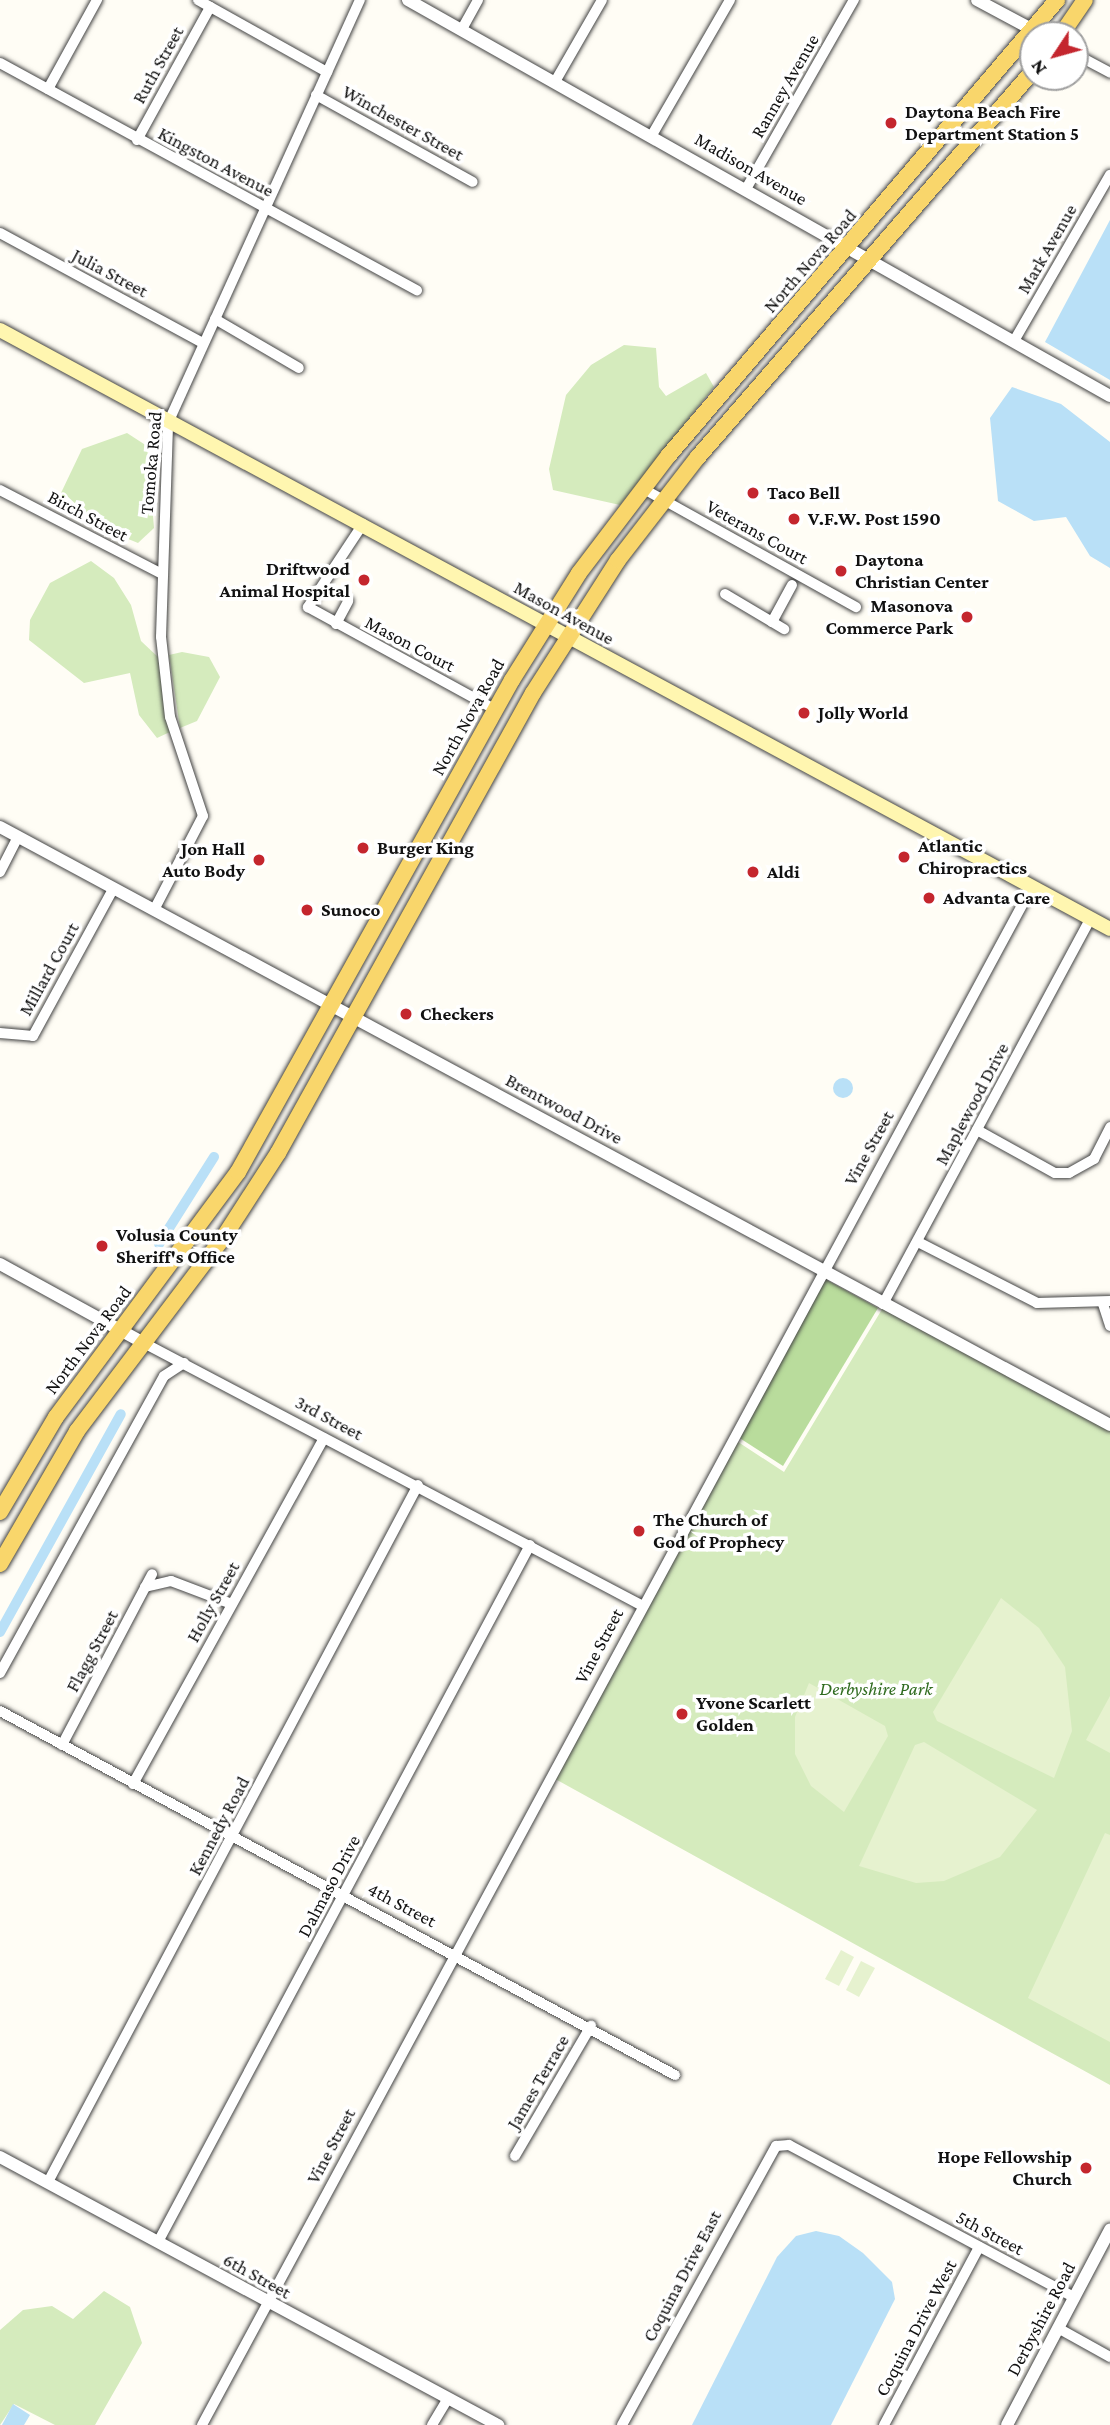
<!DOCTYPE html>
<html>
<head>
<meta charset="utf-8">
<style>
  body { margin:0 }
  #map { position:relative; width:1110px; height:2425px; overflow:hidden; background:#fffdf5; font-family:"Crimson Pro",serif }
  div>[style] { position:absolute }
  .green>* { inset:0; background:#d5ebbd }
  .forest>* { inset:0; background:#b9dc9c }
  .pitch>* { inset:0; background:#e6f2cf }
  .water>* { inset:0; background:#b9e0f7 }
  .round { border-radius:50% }
  .canal>* { height:10px; margin:-5px; padding:0 5px; transform-origin:5px; border-radius:5px; background:#b9e0f7 }
  .roads { filter:drop-shadow(0 0 2px #444) drop-shadow(0 0 2px #444) }
  .minor>* { height:10px; margin:-5px; padding:0 5px; transform-origin:5px; border-radius:5px; background:#fff }
  .tertiary>* { height:12px; margin:-6px; padding:0 6px; transform-origin:6px; border-radius:6px; background:#fff }
  .secondary>* { height:14px; margin:-7px; padding:0 7px; transform-origin:7px; border-radius:7px; background:#fff6b0 }
  .primary>* { height:16px; margin:-8px; padding:0 8px; transform-origin:8px; border-radius:8px; background:#f9d66b }
  .dots>* { width:19px; height:19px; translate:-50% -50%; box-sizing:border-box; border:4px solid #fff; border-radius:50% }
  span { translate:-50% -50%; white-space:nowrap; text-align:center; line-height:1.15; -webkit-text-stroke:7px #fff; paint-order:stroke }
  .street-label { font-size:19px; color:#111 }
  .poi-label { font-size:19px; color:#111; font-weight:700 }
  .left { translate:0 -50%; text-align:left }
  .right { translate:-100% -50%; text-align:right }
  .park-label { font-size:19px; color:#2f6b1f; font-style:italic }
  .north { position:absolute; left:1019px; top:21px; width:70px; height:70px; box-sizing:border-box; background:#fff; border:2px solid #a0a0a0; border-radius:50%; rotate:234deg; font-size:19px; font-weight:700; line-height:28px; text-align:center; color:#111 }
  .north::after { content:''; display:block; margin:auto; width:24px; height:32px; background:#c4262e; clip-path:polygon(50% 0,100% 100%,50% 72%,0 100%) }
</style>
</head>
<body>
<div id="map">
  <div class="green">
    <div style="clip-path:polygon(624px 345px,656px 348px,659px 387px,666px 396px,706px 373px,714px 387px,620px 505px,553px 490px,549px 469px,566px 395px,591px 365px)"></div>
    <div style="clip-path:polygon(127px 433px,147px 446px,154px 528px,138px 543px,62px 512px,60px 495px,82px 449px)"></div>
    <div style="clip-path:polygon(91px 561px,114px 578px,131px 605px,141px 641px,158px 657px,170px 732px,157px 738px,139px 715px,130px 673px,84px 683px,29px 640px,30px 620px,50px 583px)"></div>
    <div style="clip-path:polygon(182px 652px,209px 657px,220px 677px,197px 721px,180px 728px,169px 655px)"></div>
    <div style="clip-path:polygon(884px 1306px,1110px 1425px,1110px 2085px,548px 1775px,732px 1438px,784px 1472px)"></div>
    <div style="clip-path:polygon(104px 2291px,130px 2307px,142px 2343px,95px 2425px,55px 2425px,14px 2404px,0 2425px,0 2330px,23px 2310px,52px 2306px,73px 2319px)"></div>
  </div>
  <div class="forest">
    <div style="clip-path:polygon(825px 1279px,878px 1308px,783px 1466px,738px 1437px)"></div>
  </div>
  <div class="pitch">
    <div style="clip-path:polygon(1001px 1598px,1039px 1628px,1065px 1667px,1072px 1731px,1054px 1778px,937px 1721px,933px 1712px)"></div>
    <div style="clip-path:polygon(809px 1683px,885px 1726px,888px 1736px,844px 1812px,811px 1786px,795px 1754px,795px 1717px)"></div>
    <div style="clip-path:polygon(1110px 1696px,1110px 1753px,1086px 1740px)"></div>
    <div style="clip-path:polygon(924px 1742px,1037px 1810px,1000px 1857px,944px 1881px,916px 1883px,859px 1866px,915px 1745px)"></div>
    <div style="clip-path:polygon(1105px 1833px,1110px 1835px,1110px 2042px,1028px 1998px)"></div>
    <div style="clip-path:polygon(841px 1950px,854px 1957px,839px 1986px,825px 1979px)"></div>
    <div style="clip-path:polygon(861px 1961px,875px 1968px,859px 1997px,846px 1990px)"></div>
  </div>
  <div class="water">
    <div style="clip-path:polygon(1110px 220px,1110px 380px,1045px 342px)"></div>
    <div style="clip-path:polygon(1012px 387px,1061px 404px,1110px 442px,1110px 568px,1090px 556px,1066px 517px,1034px 521px,998px 501px,990px 418px)"></div>
    <div class="round" style="left:833px;top:1078px;width:20px;height:20px"></div>
    <div style="clip-path:polygon(816px 2231px,839px 2236px,863px 2253px,892px 2282px,895px 2299px,831px 2425px,692px 2425px,777px 2257px,796px 2236px)"></div>
    <div style="clip-path:polygon(13px 2404px,30px 2415px,24px 2425px,2px 2425px)"></div>
  </div>
  <div class="canal">
    <div style="left:159px;top:1244px;width:103px;rotate:-57.7deg"></div>
    <div style="left:0;top:1632px;width:249px;rotate:-61deg"></div>
  </div>
  <div class="roads">
    <div class="minor">
      <div style="left:198px;top:0;width:148px;rotate:29.2deg"></div>
      <div style="left:462px;top:29px;width:33px;rotate:-61deg"></div>
      <div style="left:1075px;top:54px;width:40px;rotate:28deg"></div>
      <div style="left:0;top:63px;width:475px;rotate:28.6deg"></div>
      <div style="left:556px;top:80px;width:92px;rotate:-60.1deg"></div>
      <div style="left:48px;top:89px;width:102px;rotate:-61.2deg"></div>
      <div style="left:316px;top:95px;width:179px;rotate:29deg"></div>
      <div style="left:652px;top:135px;width:156px;rotate:-60deg"></div>
      <div style="left:137px;top:140px;width:152px;rotate:-61.2deg"></div>
      <div style="left:746px;top:189px;width:218px;rotate:-60.3deg"></div>
      <div style="left:0;top:233px;width:231px;rotate:28.5deg"></div>
      <div style="left:215px;top:319px;width:97px;rotate:30.3deg"></div>
      <div style="left:1014px;top:341px;width:192px;rotate:-60deg"></div>
      <div style="left:642px;top:488px;width:245px;rotate:29.1deg"></div>
      <div style="left:0;top:490px;width:180px;rotate:27.4deg"></div>
      <div style="left:363px;top:524px;width:100px;rotate:123.5deg"></div>
      <div style="left:308px;top:607px;width:214px;rotate:28.7deg"></div>
      <div style="left:725px;top:594px;width:69px;rotate:30.7deg"></div>
      <div style="left:772px;top:622px;width:42px;rotate:-61.6deg"></div>
      <div style="left:336px;top:624px;width:26px;rotate:-62deg"></div>
      <div style="left:0;top:872px;width:39px;rotate:-63deg"></div>
      <div style="left:154px;top:910px;width:106px;rotate:-62.5deg"></div>
      <div style="left:203px;top:816px;width:104px;rotate:-108.4deg"></div>
      <div style="left:170px;top:717px;width:81px;rotate:-96.4deg"></div>
      <div style="left:161px;top:637px;width:214px;rotate:-88.1deg"></div>
      <div style="left:168px;top:423px;width:465px;rotate:-65.6deg"></div>
      <div style="left:0;top:1033px;width:33px;rotate:5deg"></div>
      <div style="left:33px;top:1036px;width:167px;rotate:-61.4deg"></div>
      <div style="left:977px;top:1130px;width:89px;rotate:28.9deg"></div>
      <div style="left:1055px;top:1173px;width:14px"></div>
      <div style="left:1069px;top:1173px;width:29px;rotate:-29deg"></div>
      <div style="left:1094px;top:1159px;width:36px;rotate:-63deg"></div>
      <div style="left:918px;top:1242px;width:134px;rotate:27.1deg"></div>
      <div style="left:1037px;top:1303px;width:73px;rotate:-1.6deg"></div>
      <div style="left:883px;top:1304px;width:437px;rotate:-61.7deg"></div>
      <div style="left:1103px;top:1304px;width:23px;rotate:72deg"></div>
      <div style="left:142px;top:1342px;width:564px;rotate:27.79deg"></div>
      <div style="left:145px;top:1587px;width:27px;rotate:-13deg"></div>
      <div style="left:171px;top:1581px;width:65px;rotate:20.7deg"></div>
      <div style="left:0;top:1673px;width:339px;rotate:-61.1deg"></div>
      <div style="left:164px;top:1376px;width:24px;rotate:-33deg"></div>
      <div style="left:0;top:1711px;width:767px;rotate:28.34deg"></div>
      <div style="left:62px;top:1745px;width:193px;rotate:-62.2deg"></div>
      <div style="left:133px;top:1784px;width:395px;rotate:-61.1deg"></div>
      <div style="left:515px;top:2156px;width:151px;rotate:-59.7deg"></div>
      <div style="left:48px;top:2182px;width:789px;rotate:-62.04deg"></div>
      <div style="left:158px;top:2242px;width:790px;rotate:-61.91deg"></div>
      <div style="left:1058px;top:2328px;width:60px;rotate:29.1deg"></div>
      <div style="left:202px;top:2425px;width:1748px;rotate:-61.65deg"></div>
      <div style="left:432px;top:2425px;width:29px;rotate:-59deg"></div>
      <div style="left:622px;top:2425px;width:319px;rotate:-61.1deg"></div>
      <div style="left:776px;top:2146px;width:13px;rotate:-4deg"></div>
      <div style="left:789px;top:2145px;width:323px;rotate:28.1deg"></div>
      <div style="left:884px;top:2425px;width:202px;rotate:-61.9deg"></div>
    </div>
    <div class="tertiary">
      <div style="left:408px;top:0;width:806px;rotate:29.43deg"></div>
      <div style="left:977px;top:0;width:66px;rotate:28.1deg"></div>
      <div style="left:0;top:827px;width:1261px;rotate:28.31deg"></div>
      <div style="left:0;top:1264px;width:162px;rotate:28.8deg"></div>
      <div style="left:0;top:2157px;width:566px;rotate:28.29deg"></div>
      <div style="left:1007px;top:2425px;width:221px;rotate:-62.2deg"></div>
    </div>
    <div class="secondary">
      <div style="left:0;top:330px;width:1261px;rotate:28.35deg"></div>
    </div>
    <div class="primary">
      <div style="left:1061px;top:35px;width:42px;rotate:-55.6deg"></div>
      <div style="left:0;top:1512px;width:110px;rotate:-59.5deg"></div>
      <div style="left:56px;top:1417px;width:305px;rotate:-53.4deg"></div>
      <div style="left:238px;top:1172px;width:563px;rotate:-60.89deg"></div>
      <div style="left:512px;top:680px;width:126px;rotate:-57.9deg"></div>
      <div style="left:579px;top:573px;width:148px;rotate:-52.7deg"></div>
      <div style="left:669px;top:455px;width:598px;rotate:-49.54deg"></div>
      <div style="left:0;top:1564px;width:154px;rotate:-59.9deg"></div>
      <div style="left:77px;top:1431px;width:246px;rotate:-52.9deg"></div>
      <div style="left:225px;top:1235px;width:98px;rotate:-57.1deg"></div>
      <div style="left:278px;top:1153px;width:526px;rotate:-61deg"></div>
      <div style="left:533px;top:693px;width:158px;rotate:-57.4deg"></div>
      <div style="left:618px;top:560px;width:130px;rotate:-52.2deg"></div>
      <div style="left:698px;top:457px;width:511px;rotate:-49.05deg"></div>
    </div>
  </div>
  <div class="dots">
    <div style="left:891px;top:123px;background:#c4262e"></div>
    <div style="left:753px;top:493px;background:#c4262e"></div>
    <div style="left:794px;top:519px;background:#c4262e"></div>
    <div style="left:841px;top:571px;background:#c4262e"></div>
    <div style="left:364px;top:580px;background:#c4262e"></div>
    <div style="left:967px;top:617px;background:#c4262e"></div>
    <div style="left:804px;top:713px;background:#c4262e"></div>
    <div style="left:363px;top:848px;background:#c4262e"></div>
    <div style="left:904px;top:857px;background:#c4262e"></div>
    <div style="left:259px;top:860px;background:#c4262e"></div>
    <div style="left:753px;top:872px;background:#c4262e"></div>
    <div style="left:929px;top:898px;background:#c4262e"></div>
    <div style="left:307px;top:910px;background:#c4262e"></div>
    <div style="left:406px;top:1014px;background:#c4262e"></div>
    <div style="left:102px;top:1246px;background:#c4262e"></div>
    <div style="left:639px;top:1531px;background:#c4262e"></div>
    <div style="left:682px;top:1714px;background:#c4262e"></div>
    <div style="left:1086px;top:2168px;background:#c4262e"></div>
  </div>
  <div class="street-label">
    <span style="left:158px;top:65px;rotate:-61deg">Ruth Street</span>
    <span style="left:785px;top:86px;rotate:-60deg">Ranney Avenue</span>
    <span style="left:403px;top:123px;rotate:29deg">Winchester Street</span>
    <span style="left:216px;top:162px;rotate:28deg">Kingston Avenue</span>
    <span style="left:751px;top:169px;rotate:30deg">Madison Avenue</span>
    <span style="left:1047px;top:249px;rotate:-60deg">Mark Avenue</span>
    <span style="left:810px;top:261px;rotate:-49deg">North Nova Road</span>
    <span style="left:110px;top:273px;rotate:28deg">Julia Street</span>
    <span style="left:151px;top:463px;rotate:-85deg">Tomoka Road</span>
    <span style="left:88px;top:516px;rotate:28deg">Birch Street</span>
    <span style="left:757px;top:532px;rotate:29deg">Veterans Court</span>
    <span style="left:564px;top:613px;rotate:29deg">Mason Avenue</span>
    <span style="left:410px;top:644px;rotate:28deg">Mason Court</span>
    <span style="left:468px;top:717px;rotate:-61deg">North Nova Road</span>
    <span style="left:49px;top:969px;rotate:-61deg">Millard Court</span>
    <span style="left:972px;top:1104px;rotate:-62deg">Maplewood Drive</span>
    <span style="left:564px;top:1109px;rotate:28deg">Brentwood Drive</span>
    <span style="left:869px;top:1148px;rotate:-61deg">Vine Street</span>
    <span style="left:88px;top:1340px;rotate:-53deg">North Nova Road</span>
    <span style="left:329px;top:1418px;rotate:28deg">3rd Street</span>
    <span style="left:213px;top:1602px;rotate:-61deg">Holly Street</span>
    <span style="left:599px;top:1646px;rotate:-62deg">Vine Street</span>
    <span style="left:92px;top:1651px;rotate:-62deg">Flagg Street</span>
    <span style="left:219px;top:1826px;rotate:-62deg">Kennedy Road</span>
    <span style="left:329px;top:1886px;rotate:-62deg">Dalmaso Drive</span>
    <span style="left:402px;top:1905px;rotate:28deg">4th Street</span>
    <span style="left:538px;top:2082px;rotate:-60deg">James Terrace</span>
    <span style="left:331px;top:2146px;rotate:-62deg">Vine Street</span>
    <span style="left:990px;top:2233px;rotate:28deg">5th Street</span>
    <span style="left:257px;top:2276px;rotate:29deg">6th Street</span>
    <span style="left:682px;top:2276px;rotate:-62deg">Coquina Drive East</span>
    <span style="left:1041px;top:2319px;rotate:-62deg">Derbyshire Road</span>
    <span style="left:916px;top:2328px;rotate:-62deg">Coquina Drive West</span>
  </div>
  <div class="poi-label">
    <span class="left" style="left:905px;top:123px">Daytona Beach Fire<br>Department Station 5</span>
    <span class="left" style="left:767px;top:493px">Taco Bell</span>
    <span class="left" style="left:808px;top:519px">V.F.W. Post 1590</span>
    <span class="left" style="left:855px;top:571px">Daytona<br>Christian Center</span>
    <span class="right" style="left:350px;top:580px">Driftwood<br>Animal Hospital</span>
    <span class="right" style="left:953px;top:617px">Masonova<br>Commerce Park</span>
    <span class="left" style="left:818px;top:713px">Jolly World</span>
    <span class="left" style="left:918px;top:857px">Atlantic<br>Chiropractics</span>
    <span class="left" style="left:377px;top:848px">Burger King</span>
    <span class="right" style="left:245px;top:860px">Jon Hall<br>Auto Body</span>
    <span class="left" style="left:767px;top:872px">Aldi</span>
    <span class="left" style="left:943px;top:898px">Advanta Care</span>
    <span class="left" style="left:321px;top:910px">Sunoco</span>
    <span class="left" style="left:420px;top:1014px">Checkers</span>
    <span class="left" style="left:116px;top:1246px">Volusia County<br>Sheriff's Office</span>
    <span class="left" style="left:653px;top:1531px">The Church of<br>God of Prophecy</span>
    <span class="left" style="left:696px;top:1714px">Yvone Scarlett<br>Golden</span>
    <span class="right" style="left:1072px;top:2168px">Hope Fellowship<br>Church</span>
  </div>
  <div class="park-label">
    <span style="left:876px;top:1689px">Derbyshire Park</span>
  </div>
  <div class="north">N</div>
</div>
</body>
</html>
